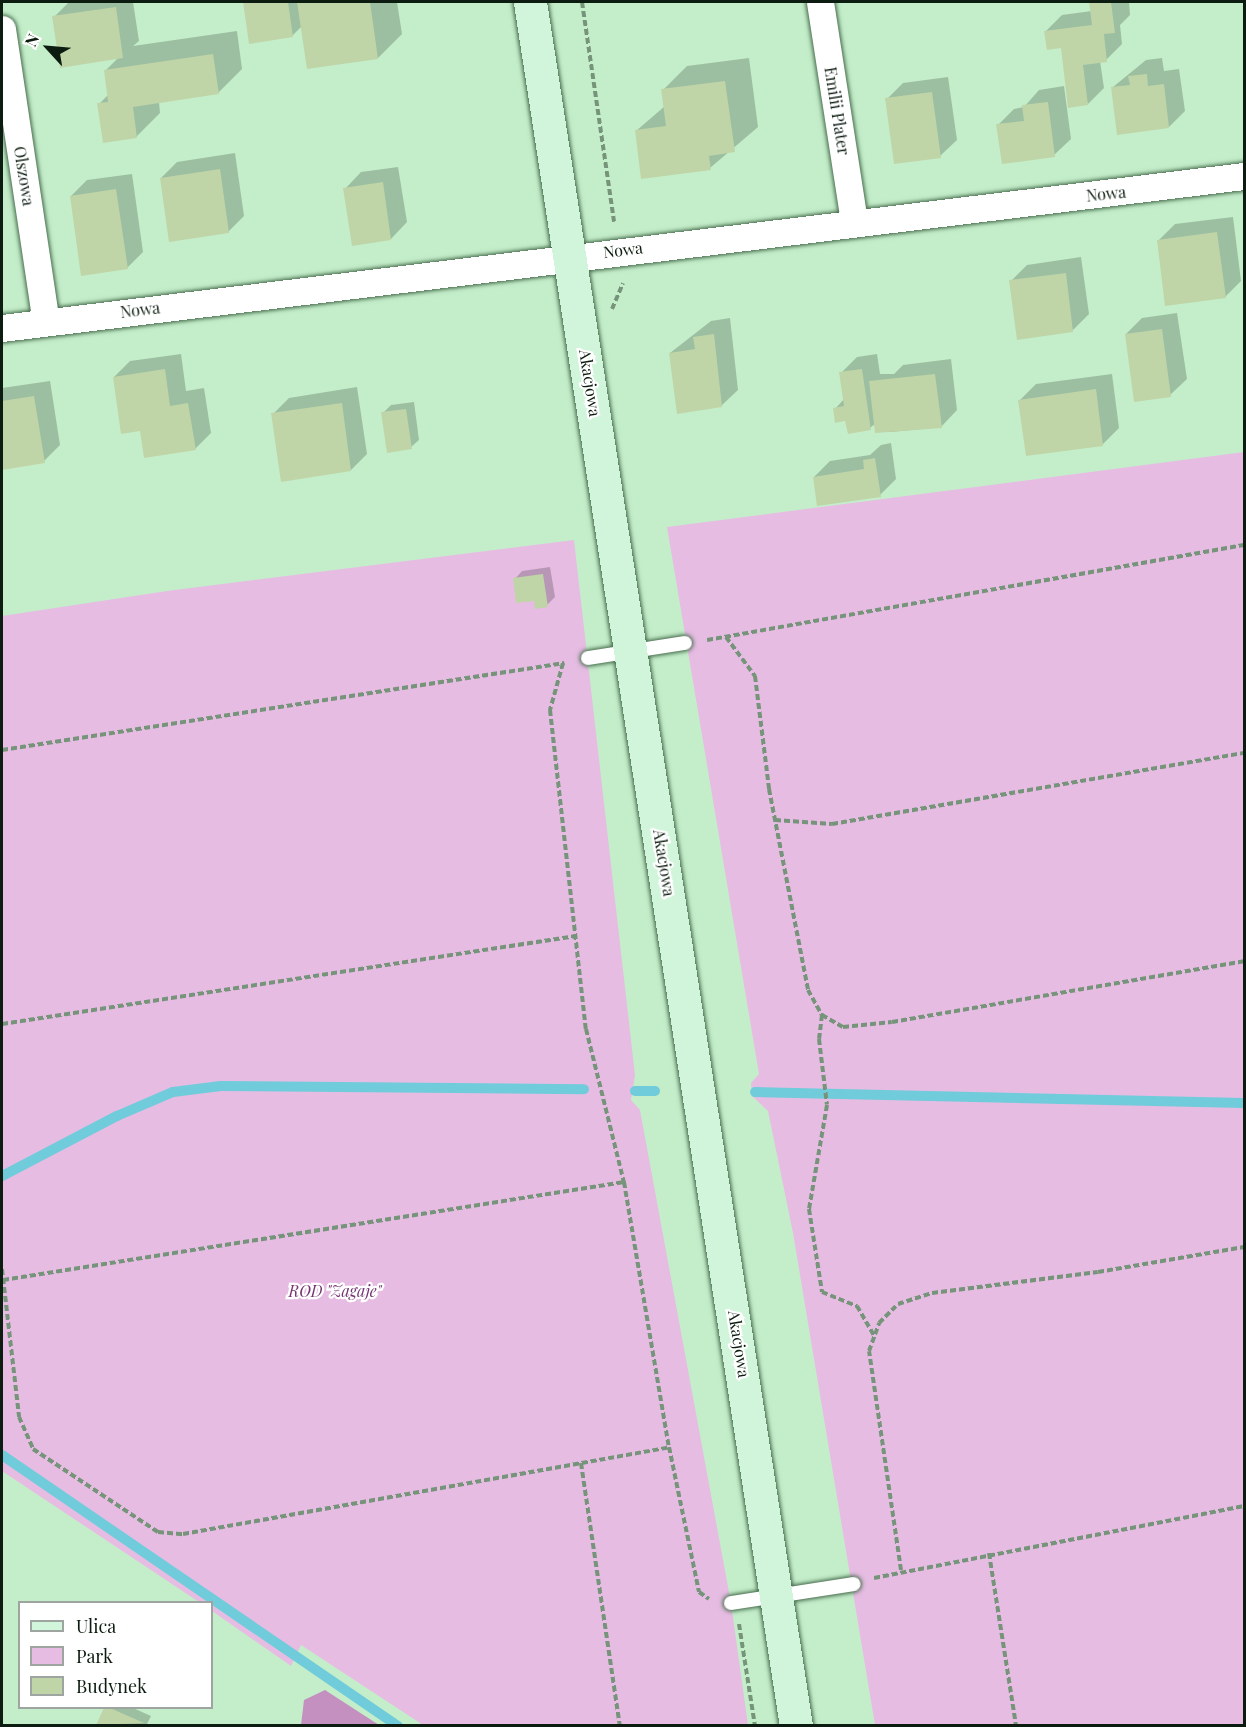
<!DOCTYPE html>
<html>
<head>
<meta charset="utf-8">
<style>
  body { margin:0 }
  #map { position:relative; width:1246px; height:1727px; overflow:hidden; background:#c4eeca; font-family:"Playfair Display",serif }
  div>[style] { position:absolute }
  .green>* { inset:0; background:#e6bce3 }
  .forest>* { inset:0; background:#c490c0 }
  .shadow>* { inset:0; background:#0003 }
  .stream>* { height:10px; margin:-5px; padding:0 5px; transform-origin:5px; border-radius:5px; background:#70ccdb }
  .building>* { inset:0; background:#bfd5a8 }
  .path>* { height:4px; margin-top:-2px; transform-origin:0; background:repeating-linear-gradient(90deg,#76947a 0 6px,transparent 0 9px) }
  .roads { filter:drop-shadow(0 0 2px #486d4e) drop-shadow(0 0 2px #486d4e) }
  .lane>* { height:14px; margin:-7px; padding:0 7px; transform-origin:7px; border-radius:7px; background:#fff }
  .street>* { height:27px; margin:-13.5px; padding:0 13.5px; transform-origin:13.5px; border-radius:13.5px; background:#fff }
  .secondary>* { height:33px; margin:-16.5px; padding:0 16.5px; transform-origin:16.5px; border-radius:16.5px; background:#d1f5da }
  span { translate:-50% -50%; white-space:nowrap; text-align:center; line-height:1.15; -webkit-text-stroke:4.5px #fff; paint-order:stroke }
  .street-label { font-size:16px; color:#0d1c10 }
  .park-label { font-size:16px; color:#753673; font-style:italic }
  .frame { position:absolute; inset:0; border:3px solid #0d1c10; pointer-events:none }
  .legend { position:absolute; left:18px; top:1601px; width:195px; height:108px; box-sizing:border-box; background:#fff; border:2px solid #9ea49f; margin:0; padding:8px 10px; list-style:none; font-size:18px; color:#0d1c10 }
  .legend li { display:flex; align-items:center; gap:12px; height:30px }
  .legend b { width:30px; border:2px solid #9ea49f }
  .north { position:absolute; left:18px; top:18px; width:60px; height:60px; -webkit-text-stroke:4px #fff; paint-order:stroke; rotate:296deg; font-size:16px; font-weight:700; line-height:24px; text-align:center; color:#0d1c10 }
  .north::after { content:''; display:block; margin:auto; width:21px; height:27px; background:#0d1c10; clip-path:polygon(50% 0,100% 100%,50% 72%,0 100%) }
</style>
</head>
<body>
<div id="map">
  <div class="green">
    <div style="clip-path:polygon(1244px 452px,1244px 1725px,875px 1725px,793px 1233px,768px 1111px,752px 1096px,751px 1083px,759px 1074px,667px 527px)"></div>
    <div style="clip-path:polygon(574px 540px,635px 1075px,631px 1100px,640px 1110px,731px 1603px,748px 1725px,423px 1725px,301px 1645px,291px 1666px,212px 1611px,212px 1602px,199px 1602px,2px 1471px,2px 616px,167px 591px)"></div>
  </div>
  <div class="forest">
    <div style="clip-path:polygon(325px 1690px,379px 1725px,301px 1725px,304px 1700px)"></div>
  </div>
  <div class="shadow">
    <div style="clip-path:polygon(69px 2px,133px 2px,139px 41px,133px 46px,237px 31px,242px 69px,218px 93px,159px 102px,160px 113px,136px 137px,99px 104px,109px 94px,105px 71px,119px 57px,54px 17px)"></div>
    <div style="clip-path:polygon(245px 2px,397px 2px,402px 34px,378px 58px,302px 26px,292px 36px,250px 42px)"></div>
    <div style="clip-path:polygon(1091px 2px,1129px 2px,1130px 15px,1120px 25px,1122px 44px,1106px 60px,1100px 61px,1104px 88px,1088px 104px,1062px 46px,1046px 31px,1062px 15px,1092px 11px)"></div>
    <div style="clip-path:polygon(749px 58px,758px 127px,710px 168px,636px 131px,665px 106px,663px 90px,687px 66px)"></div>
    <div style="clip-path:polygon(1162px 58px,1164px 71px,1179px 69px,1185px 111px,1169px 127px,1113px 87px,1146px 60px)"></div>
    <div style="clip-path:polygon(948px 77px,957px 140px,940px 156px,887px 99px,903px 83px)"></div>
    <div style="clip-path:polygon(1064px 86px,1071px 139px,1054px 155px,998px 125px,1014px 109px,1024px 107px,1039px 90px)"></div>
    <div style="clip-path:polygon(235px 153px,244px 216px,228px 232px,161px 178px,177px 162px)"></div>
    <div style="clip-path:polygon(398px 167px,407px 222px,391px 239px,345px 189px,361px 172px)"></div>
    <div style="clip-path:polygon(132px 174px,143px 252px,127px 268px,71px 196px,87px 180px)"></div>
    <div style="clip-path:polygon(1233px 217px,1241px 281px,1225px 297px,1159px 240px,1175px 224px)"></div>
    <div style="clip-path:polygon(1081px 257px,1089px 314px,1073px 330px,1011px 281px,1027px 265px)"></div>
    <div style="clip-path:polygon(1177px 313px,1187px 379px,1170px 395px,1126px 334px,1142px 318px)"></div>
    <div style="clip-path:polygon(730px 318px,738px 390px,721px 406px,670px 353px,711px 321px)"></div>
    <div style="clip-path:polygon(181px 354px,186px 391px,204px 388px,211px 433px,195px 449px,142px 429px,114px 377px,130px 361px)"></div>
    <div style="clip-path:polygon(877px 354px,880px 374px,894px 374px,903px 365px,951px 359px,957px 410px,941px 427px,891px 432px,877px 432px,876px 423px,870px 428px,847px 419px,835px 409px,844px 399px,841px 373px,857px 357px)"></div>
    <div style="clip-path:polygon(1112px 374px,1119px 428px,1103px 444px,1020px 400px,1036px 384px)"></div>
    <div style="clip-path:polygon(50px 381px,60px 445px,44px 461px,2px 468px,2px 388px)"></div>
    <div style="clip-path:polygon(357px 387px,367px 454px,351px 470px,273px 414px,289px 398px)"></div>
    <div style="clip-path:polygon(414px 402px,419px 440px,411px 447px,383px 413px,391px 405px)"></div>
    <div style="clip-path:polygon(891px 443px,896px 479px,880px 495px,814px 477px,830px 461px,870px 455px,881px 445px)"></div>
    <div style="clip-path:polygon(550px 567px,555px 597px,547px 605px,515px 579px,522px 571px)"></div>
    <div style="clip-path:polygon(106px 1708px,133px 1708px,151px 1716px,146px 1726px,97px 1726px)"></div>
  </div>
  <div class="stream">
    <div style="left:635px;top:1091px;width:20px"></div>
    <div style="left:755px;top:1092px;width:489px;rotate:1.3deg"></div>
    <div style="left:2px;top:1176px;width:130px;rotate:-27.6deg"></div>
    <div style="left:117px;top:1116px;width:61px;rotate:-23.2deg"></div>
    <div style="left:173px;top:1092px;width:48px;rotate:-7.1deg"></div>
    <div style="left:221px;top:1086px;width:363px;rotate:0.5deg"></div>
    <div style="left:2px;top:1455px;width:480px;rotate:34.4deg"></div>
  </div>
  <div class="building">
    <div style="clip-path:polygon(243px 2px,288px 2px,293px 37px,249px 44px)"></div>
    <div style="clip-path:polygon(297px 2px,370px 2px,378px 59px,307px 69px)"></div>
    <div style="clip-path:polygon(1089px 2px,1111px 2px,1115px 33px,1104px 34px,1107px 62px,1083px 65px,1088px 105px,1068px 108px,1061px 48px,1047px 50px,1044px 31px,1092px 25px)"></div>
    <div style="clip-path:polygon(116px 7px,123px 58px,60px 68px,52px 16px)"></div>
    <div style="clip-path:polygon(213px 54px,219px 94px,133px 107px,137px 138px,103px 143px,97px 103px,108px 102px,104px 70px)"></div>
    <div style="clip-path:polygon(1147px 74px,1148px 86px,1164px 84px,1169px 128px,1117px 135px,1111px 87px,1130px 85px,1128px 76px)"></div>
    <div style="clip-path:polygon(725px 81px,735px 152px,709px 156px,711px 170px,641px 179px,635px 130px,666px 126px,661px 89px)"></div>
    <div style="clip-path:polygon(932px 92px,941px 158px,894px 164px,885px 98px)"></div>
    <div style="clip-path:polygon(1048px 102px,1055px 157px,1002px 164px,996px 124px,1024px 121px,1022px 105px)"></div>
    <div style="clip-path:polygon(220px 169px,229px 233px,169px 242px,160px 178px)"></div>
    <div style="clip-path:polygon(383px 182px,391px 240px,352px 246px,343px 188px)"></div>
    <div style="clip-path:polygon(116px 189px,128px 269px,81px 276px,70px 196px)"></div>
    <div style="clip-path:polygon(1217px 232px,1226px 298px,1165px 306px,1157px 240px)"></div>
    <div style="clip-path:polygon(1066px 273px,1073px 332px,1017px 340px,1009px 280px)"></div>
    <div style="clip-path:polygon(1162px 329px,1171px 397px,1134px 402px,1125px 334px)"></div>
    <div style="clip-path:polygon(714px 334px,722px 407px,677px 414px,669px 353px,695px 349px,693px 337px)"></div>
    <div style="clip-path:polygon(165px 369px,170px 406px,188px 403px,196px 450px,144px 458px,140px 431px,121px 434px,113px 377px)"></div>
    <div style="clip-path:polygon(862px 369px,871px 430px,848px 434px,845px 421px,835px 423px,833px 408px,844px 406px,839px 372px)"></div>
    <div style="clip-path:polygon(935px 374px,942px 428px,875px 433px,869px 381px)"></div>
    <div style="clip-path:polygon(1096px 389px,1103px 446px,1026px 456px,1018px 400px)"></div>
    <div style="clip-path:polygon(34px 396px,45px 463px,2px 470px,2px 401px)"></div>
    <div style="clip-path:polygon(342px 403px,351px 471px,281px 482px,271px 413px)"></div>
    <div style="clip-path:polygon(406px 409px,412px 449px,387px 453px,381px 412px)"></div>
    <div style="clip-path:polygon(875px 458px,881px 497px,817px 506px,813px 477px,864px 469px,863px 460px)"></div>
    <div style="clip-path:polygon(543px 574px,548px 607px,535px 609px,534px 601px,516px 603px,513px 578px)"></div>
    <div style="clip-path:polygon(104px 1708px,110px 1708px,144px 1723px,96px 1725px)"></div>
  </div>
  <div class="path">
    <div style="left:582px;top:2px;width:222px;rotate:81.7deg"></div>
    <div style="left:612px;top:309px;width:28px;rotate:-67deg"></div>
    <div style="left:726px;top:637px;width:49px;rotate:53.4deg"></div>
    <div style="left:755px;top:676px;width:114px;rotate:82.9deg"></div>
    <div style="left:769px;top:789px;width:205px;rotate:79deg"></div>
    <div style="left:808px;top:990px;width:29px;rotate:61deg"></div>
    <div style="left:822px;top:1015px;width:24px;rotate:30deg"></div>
    <div style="left:843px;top:1027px;width:49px;rotate:-5.8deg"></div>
    <div style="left:892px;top:1022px;width:357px;rotate:-9.8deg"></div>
    <div style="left:707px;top:640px;width:545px;rotate:-10.03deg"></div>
    <div style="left:563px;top:663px;width:49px;rotate:105.5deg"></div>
    <div style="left:550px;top:710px;width:321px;rotate:83.6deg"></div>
    <div style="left:586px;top:1029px;width:158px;rotate:76.1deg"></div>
    <div style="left:624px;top:1182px;width:269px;rotate:80.4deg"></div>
    <div style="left:669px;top:1447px;width:148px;rotate:78.3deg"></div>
    <div style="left:699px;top:1592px;width:12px;rotate:35deg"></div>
    <div style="left:2px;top:750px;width:569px;rotate:-8.8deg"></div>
    <div style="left:775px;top:820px;width:57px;rotate:4deg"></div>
    <div style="left:832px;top:824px;width:418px;rotate:-9.8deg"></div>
    <div style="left:822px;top:1015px;width:24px;rotate:97deg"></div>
    <div style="left:819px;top:1039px;width:66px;rotate:83.1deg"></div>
    <div style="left:827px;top:1105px;width:106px;rotate:99.8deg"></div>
    <div style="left:809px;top:1209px;width:84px;rotate:81.1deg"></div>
    <div style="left:822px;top:1292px;width:38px;rotate:22deg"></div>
    <div style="left:857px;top:1306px;width:34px;rotate:60deg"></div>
    <div style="left:2px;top:1024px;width:581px;rotate:-8.72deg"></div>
    <div style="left:2px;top:1269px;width:149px;rotate:83.4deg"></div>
    <div style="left:19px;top:1417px;width:35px;rotate:66deg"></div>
    <div style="left:33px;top:1449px;width:150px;rotate:33.6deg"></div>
    <div style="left:158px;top:1532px;width:25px;rotate:5deg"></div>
    <div style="left:183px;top:1534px;width:494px;rotate:-10.1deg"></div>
    <div style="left:3px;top:1280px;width:629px;rotate:-8.97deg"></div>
    <div style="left:581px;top:1463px;width:266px;rotate:81.6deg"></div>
    <div style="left:989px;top:1553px;width:175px;rotate:81.1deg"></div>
    <div style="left:901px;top:1570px;width:221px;rotate:-98.3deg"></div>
    <div style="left:869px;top:1351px;width:30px;rotate:-70deg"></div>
    <div style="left:879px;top:1323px;width:27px;rotate:-45deg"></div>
    <div style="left:898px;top:1304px;width:36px;rotate:-18deg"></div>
    <div style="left:932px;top:1293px;width:167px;rotate:-7.2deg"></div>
    <div style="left:1098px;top:1272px;width:148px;rotate:-9.7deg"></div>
    <div style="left:874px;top:1578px;width:377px;rotate:-11deg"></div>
    <div style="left:739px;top:1624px;width:103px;rotate:81.1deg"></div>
  </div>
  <div class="roads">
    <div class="lane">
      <div style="left:588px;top:658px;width:98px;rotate:-8.8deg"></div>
      <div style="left:731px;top:1603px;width:124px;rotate:-8.8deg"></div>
    </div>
    <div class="street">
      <div style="left:820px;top:2px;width:222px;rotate:81.2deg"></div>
      <div style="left:2px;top:29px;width:296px;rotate:81.5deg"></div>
      <div style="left:2px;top:328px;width:1251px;rotate:-6.98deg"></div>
    </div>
    <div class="secondary">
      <div style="left:530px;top:2px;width:1744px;rotate:81.23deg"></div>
    </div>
  </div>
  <div class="street-label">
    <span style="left:837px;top:111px;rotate:81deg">Emilii Plater</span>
    <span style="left:24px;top:176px;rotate:81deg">Olszowa</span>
    <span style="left:1106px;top:194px;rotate:-6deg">Nowa</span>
    <span style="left:623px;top:250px;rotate:-7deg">Nowa</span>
    <span style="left:140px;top:310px;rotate:-7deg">Nowa</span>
    <span style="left:590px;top:383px;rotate:81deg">Akacjowa</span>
    <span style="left:664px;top:863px;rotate:81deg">Akacjowa</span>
    <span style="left:739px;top:1344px;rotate:81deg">Akacjowa</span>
  </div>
  <div class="park-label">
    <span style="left:335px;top:1291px">ROD "Zagaje"</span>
  </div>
  <div class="frame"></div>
  <ul class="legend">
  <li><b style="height:8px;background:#d1f5da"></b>Ulica</li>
  <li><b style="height:16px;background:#e6bce3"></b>Park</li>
  <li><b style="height:16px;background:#bfd5a8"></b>Budynek</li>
  </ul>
  <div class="north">N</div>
</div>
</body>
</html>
